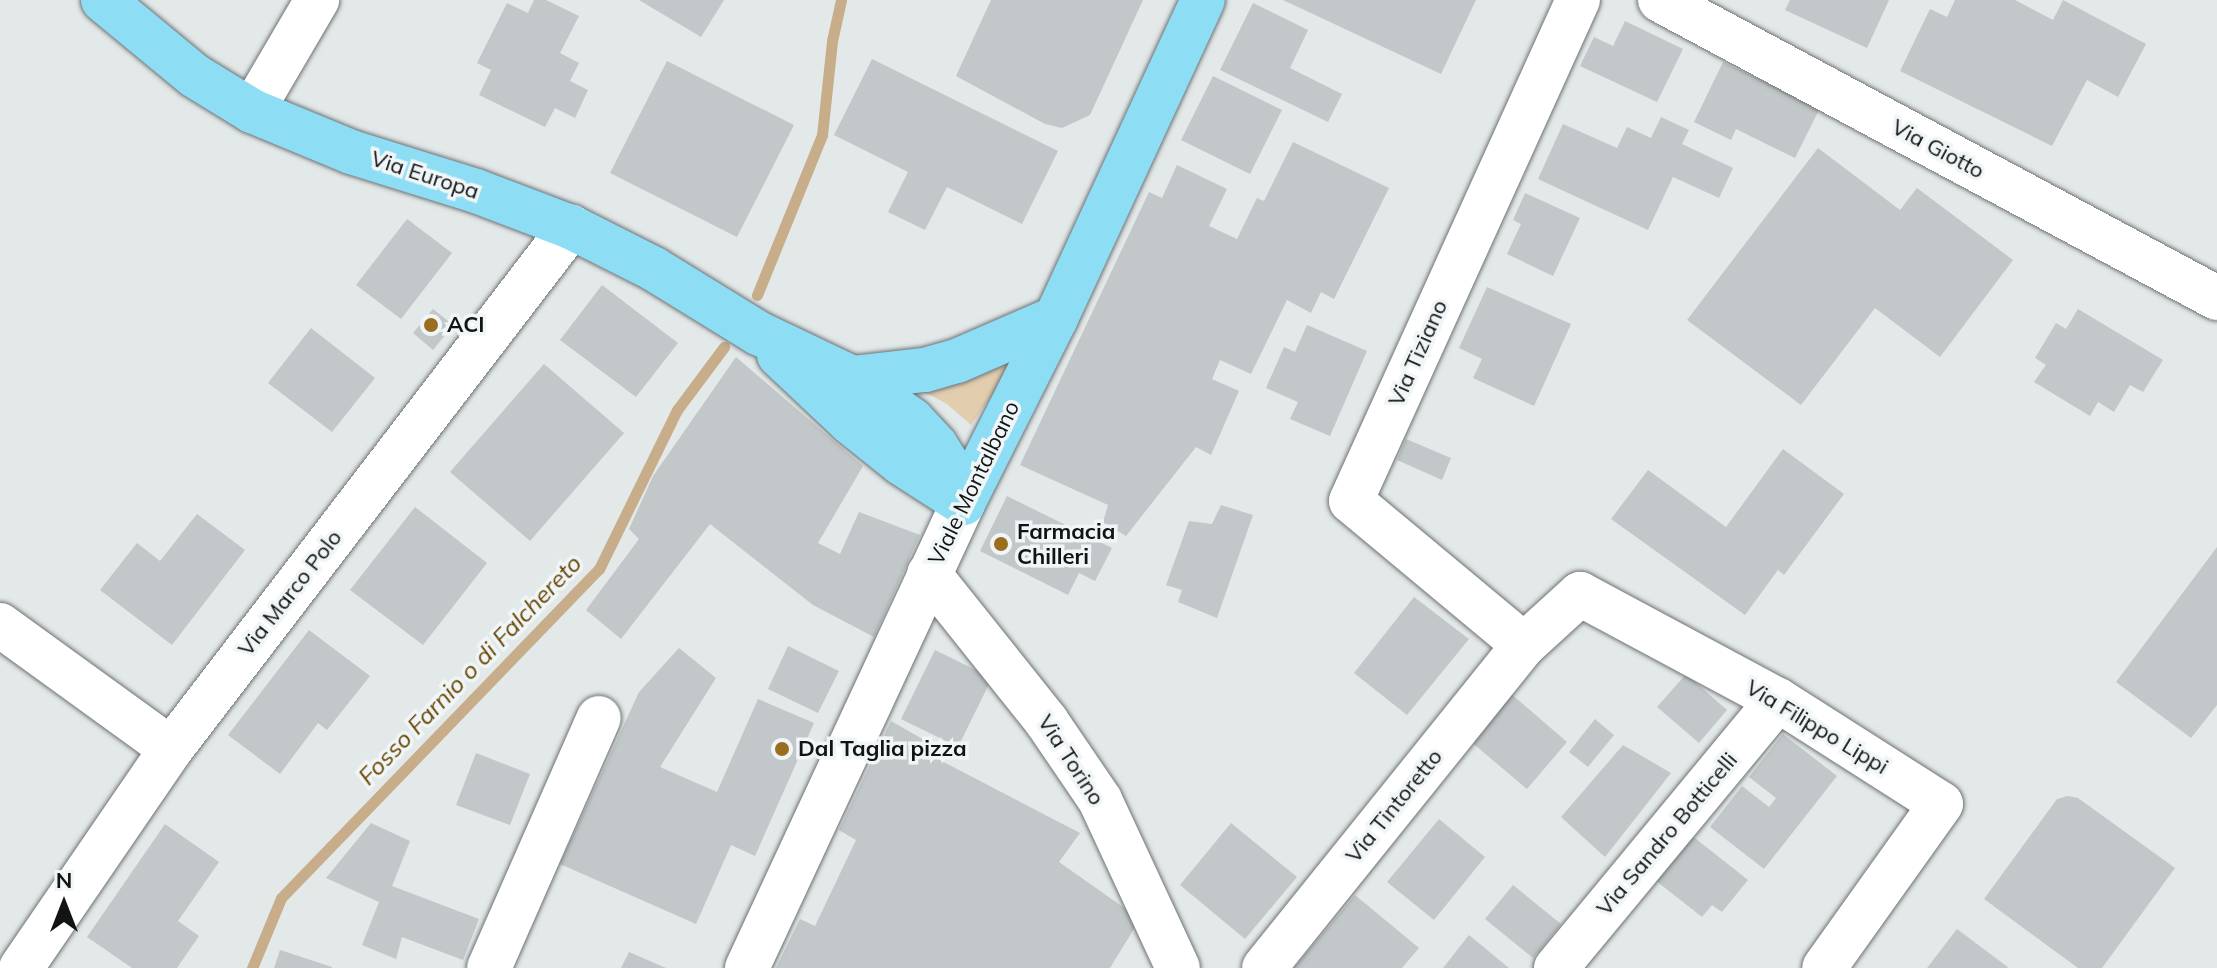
<!DOCTYPE html>
<html>
<head>
<meta charset="utf-8">
<style>
  body { margin:0 }
  #map { position:relative; width:2217px; height:968px; overflow:hidden; background:#e3e8e9; font-family:Mulish,sans-serif }
  div>[style] { position:absolute }
  .green>* { inset:0; background:#e3cdaf }
  .stream>* { height:11px; margin:-5.5px; padding:0 5.5px; transform-origin:5.5px; border-radius:5.5px; background:#c7ad89 }
  .building>* { inset:0; background:#c2c7c9 }
  .roads { filter:drop-shadow(0 0 2px #6e7274) drop-shadow(0 0 2px #6e7274) }
  .minor>* { height:44px; margin:-22px; padding:0 22px; transform-origin:22px; border-radius:22px; background:#fff }
  .major>* { height:44px; margin:-22px; padding:0 22px; transform-origin:22px; border-radius:22px; background:#8dddf4 }
  .dots>* { width:22px; height:22px; translate:-50% -50%; box-sizing:border-box; border:4px solid #f0f5f7; border-radius:50% }
  span { translate:-50% -50%; white-space:nowrap; text-align:center; line-height:1.15; -webkit-text-stroke:7px #f0f5f7; paint-order:stroke }
  .street-label { font-size:22px; color:#121414 }
  .poi-label { font-size:22px; color:#121414; font-weight:700 }
  .left { translate:0 -50%; text-align:left }
  .water-label { font-size:24px; color:#6a4806; font-style:italic }
  .north { position:absolute; left:24px; top:864px; width:80px; height:80px; -webkit-text-stroke:6px #f0f5f7; paint-order:stroke; rotate:0deg; font-size:22px; font-weight:700; line-height:32px; text-align:center; color:#121414 }
  .north::after { content:''; display:block; margin:auto; width:28px; height:36px; background:#121414; clip-path:polygon(50% 0,100% 100%,50% 72%,0 100%) }
</style>
</head>
<body>
<div id="map">
  <div class="green">
    <div style="clip-path:polygon(1019px 357px,971px 425px,947px 404px,917px 388px)"></div>
  </div>
  <div class="stream">
    <div style="left:757px;top:295px;width:173px;rotate:-67.9deg"></div>
    <div style="left:822px;top:135px;width:95px;rotate:-83.9deg"></div>
    <div style="left:832px;top:41px;width:42px;rotate:-77.6deg"></div>
    <div style="left:252px;top:968px;width:76px;rotate:-67.5deg"></div>
    <div style="left:281px;top:898px;width:458px;rotate:-46deg"></div>
    <div style="left:599px;top:569px;width:177px;rotate:-63.9deg"></div>
    <div style="left:677px;top:410px;width:79px;rotate:-53.3deg"></div>
  </div>
  <div class="building">
    <div style="clip-path:polygon(534px 0,546px 0,579px 16px,560px 53px,579px 63px,570px 81px,588px 90px,575px 118px,555px 108px,545px 127px,479px 95px,491px 70px,477px 63px,507px 3px,528px 13px)"></div>
    <div style="clip-path:polygon(639px 0,724px 0,701px 37px)"></div>
    <div style="clip-path:polygon(991px 0,1143px 0,1090px 115px,1062px 128px,1045px 124px,956px 76px)"></div>
    <div style="clip-path:polygon(1283px 0,1476px 0,1441px 74px)"></div>
    <div style="clip-path:polygon(1790px 0,1889px 0,1867px 48px,1785px 10px)"></div>
    <div style="clip-path:polygon(1955px 0,2015px 0,2053px 20px,2063px 0,2146px 44px,2118px 97px,2087px 80px,2052px 146px,1900px 71px,1930px 9px,1947px 17px)"></div>
    <div style="clip-path:polygon(1253px 3px,1308px 30px,1290px 68px,1342px 94px,1328px 122px,1220px 70px)"></div>
    <div style="clip-path:polygon(1625px 21px,1683px 49px,1657px 102px,1580px 66px,1594px 37px,1613px 46px)"></div>
    <div style="clip-path:polygon(872px 59px,1058px 151px,1022px 224px,947px 187px,925px 230px,888px 212px,908px 172px,834px 135px)"></div>
    <div style="clip-path:polygon(667px 61px,794px 125px,737px 237px,610px 173px)"></div>
    <div style="clip-path:polygon(1723px 62px,1820px 108px,1795px 158px,1736px 129px,1731px 140px,1694px 122px)"></div>
    <div style="clip-path:polygon(1213px 76px,1282px 110px,1250px 174px,1181px 140px)"></div>
    <div style="clip-path:polygon(1661px 117px,1689px 130px,1682px 144px,1733px 168px,1719px 198px,1673px 177px,1648px 230px,1538px 179px,1563px 124px,1617px 148px,1627px 127px,1651px 138px)"></div>
    <div style="clip-path:polygon(1293px 142px,1389px 188px,1334px 299px,1321px 292px,1311px 313px,1287px 300px,1251px 374px,1220px 360px,1212px 379px,1239px 391px,1211px 455px,1196px 447px,1126px 536px,1103px 522px,1108px 505px,1020px 465px,1149px 192px,1162px 198px,1177px 165px,1227px 189px,1209px 226px,1237px 239px,1257px 198px,1264px 201px)"></div>
    <div style="clip-path:polygon(1818px 148px,1900px 210px,1917px 188px,2013px 260px,1940px 357px,1875px 308px,1801px 405px,1687px 320px)"></div>
    <div style="clip-path:polygon(1525px 193px,1580px 218px,1553px 276px,1507px 254px,1521px 224px,1513px 220px)"></div>
    <div style="clip-path:polygon(407px 219px,452px 253px,401px 319px,356px 285px)"></div>
    <div style="clip-path:polygon(602px 285px,678px 343px,636px 397px,560px 340px)"></div>
    <div style="clip-path:polygon(1487px 287px,1571px 324px,1534px 406px,1473px 378px,1482px 359px,1459px 348px)"></div>
    <div style="clip-path:polygon(433px 309px,453px 325px,433px 350px,413px 333px)"></div>
    <div style="clip-path:polygon(2078px 309px,2163px 360px,2143px 392px,2130px 385px,2114px 412px,2098px 402px,2090px 416px,2034px 382px,2046px 365px,2035px 358px,2056px 323px,2066px 329px)"></div>
    <div style="clip-path:polygon(1307px 325px,1367px 351px,1330px 436px,1290px 419px,1298px 402px,1266px 388px,1284px 347px,1295px 352px)"></div>
    <div style="clip-path:polygon(311px 328px,375px 378px,332px 432px,268px 383px)"></div>
    <div style="clip-path:polygon(736px 357px,863px 466px,818px 543px,840px 554px,859px 512px,920px 535px,874px 637px,813px 605px,710px 524px,621px 639px,586px 610px,639px 539px,629px 529px,653px 476px)"></div>
    <div style="clip-path:polygon(544px 364px,624px 433px,530px 541px,450px 472px)"></div>
    <div style="clip-path:polygon(1406px 439px,1451px 458px,1442px 480px,1397px 460px)"></div>
    <div style="clip-path:polygon(1783px 449px,1844px 494px,1784px 575px,1778px 570px,1745px 615px,1611px 519px,1648px 470px,1726px 527px)"></div>
    <div style="clip-path:polygon(1007px 496px,1112px 548px,1095px 581px,1079px 573px,1068px 595px,980px 551px)"></div>
    <div style="clip-path:polygon(1221px 505px,1253px 515px,1217px 618px,1178px 602px,1182px 590px,1166px 585px,1189px 521px,1212px 524px)"></div>
    <div style="clip-path:polygon(415px 507px,487px 563px,423px 645px,350px 590px)"></div>
    <div style="clip-path:polygon(197px 514px,245px 550px,172px 645px,100px 590px,137px 543px,160px 561px)"></div>
    <div style="clip-path:polygon(2217px 547px,2217px 705px,2191px 738px,2116px 682px)"></div>
    <div style="clip-path:polygon(1414px 597px,1469px 639px,1407px 715px,1354px 673px)"></div>
    <div style="clip-path:polygon(309px 630px,370px 676px,327px 730px,318px 723px,280px 774px,228px 735px)"></div>
    <div style="clip-path:polygon(788px 646px,839px 671px,818px 713px,768px 689px)"></div>
    <div style="clip-path:polygon(679px 648px,716px 678px,660px 767px,717px 792px,758px 699px,814px 723px,755px 856px,731px 845px,696px 924px,560px 864px,639px 692px)"></div>
    <div style="clip-path:polygon(935px 650px,992px 678px,958px 747px,901px 719px)"></div>
    <div style="clip-path:polygon(1686px 674px,1727px 710px,1699px 743px,1657px 707px)"></div>
    <div style="clip-path:polygon(1510px 693px,1567px 742px,1527px 789px,1470px 741px)"></div>
    <div style="clip-path:polygon(1595px 719px,1614px 735px,1588px 767px,1569px 752px)"></div>
    <div style="clip-path:polygon(891px 721px,940px 749px,934px 757px,1080px 833px,1059px 862px,1140px 919px,1110px 968px,776px 968px,800px 919px,815px 926px,856px 840px,839px 830px)"></div>
    <div style="clip-path:polygon(1783px 734px,1837px 776px,1764px 869px,1710px 827px,1742px 786px,1769px 807px,1776px 798px,1749px 777px)"></div>
    <div style="clip-path:polygon(1623px 745px,1671px 773px,1605px 857px,1561px 817px)"></div>
    <div style="clip-path:polygon(476px 753px,530px 774px,510px 825px,456px 805px)"></div>
    <div style="clip-path:polygon(2068px 796px,2078px 798px,2175px 868px,2102px 968px,2078px 968px,1984px 899px,2057px 799px)"></div>
    <div style="clip-path:polygon(1439px 819px,1485px 857px,1434px 920px,1387px 882px)"></div>
    <div style="clip-path:polygon(371px 823px,410px 841px,392px 886px,479px 919px,463px 960px,402px 937px,396px 959px,362px 945px,379px 902px,326px 878px)"></div>
    <div style="clip-path:polygon(1231px 823px,1297px 877px,1245px 939px,1180px 885px)"></div>
    <div style="clip-path:polygon(165px 824px,219px 862px,178px 921px,199px 936px,177px 968px,132px 968px,87px 937px)"></div>
    <div style="clip-path:polygon(1691px 835px,1748px 880px,1722px 912px,1712px 905px,1702px 917px,1655px 880px)"></div>
    <div style="clip-path:polygon(1513px 885px,1561px 924px,1533px 958px,1485px 919px)"></div>
    <div style="clip-path:polygon(1355px 895px,1419px 948px,1402px 968px,1294px 968px)"></div>
    <div style="clip-path:polygon(1957px 929px,2009px 968px,1927px 968px)"></div>
    <div style="clip-path:polygon(1469px 935px,1509px 968px,1443px 968px)"></div>
    <div style="clip-path:polygon(280px 950px,332px 967px,332px 968px,274px 968px)"></div>
    <div style="clip-path:polygon(629px 952px,666px 968px,621px 968px)"></div>
  </div>
  <div class="roads">
    <div class="minor">
      <div style="left:1660px;top:0;width:632px;rotate:28.15deg"></div>
      <div style="left:252px;top:111px;width:129px;rotate:-59.6deg"></div>
      <div style="left:929px;top:574px;width:189px;rotate:51.4deg"></div>
      <div style="left:1047px;top:722px;width:94px;rotate:55.8deg"></div>
      <div style="left:1100px;top:800px;width:185px;rotate:65.1deg"></div>
      <div style="left:0;top:625px;width:211px;rotate:35.9deg"></div>
      <div style="left:1524px;top:645px;width:225px;rotate:-140.2deg"></div>
      <div style="left:1351px;top:501px;width:550px;rotate:-65.63deg"></div>
      <div style="left:21px;top:968px;width:265px;rotate:-55.6deg"></div>
      <div style="left:171px;top:749px;width:658px;rotate:-52.54deg"></div>
      <div style="left:489px;top:968px;width:273px;rotate:-66.3deg"></div>
      <div style="left:747px;top:968px;width:513px;rotate:-65.08deg"></div>
      <div style="left:1264px;top:968px;width:415px;rotate:-51.2deg"></div>
      <div style="left:1524px;top:645px;width:76px;rotate:-42.3deg"></div>
      <div style="left:1580px;top:594px;width:225px;rotate:28.2deg"></div>
      <div style="left:1778px;top:700px;width:193px;rotate:32.5deg"></div>
      <div style="left:1941px;top:804px;width:201px;rotate:125.5deg"></div>
      <div style="left:1556px;top:968px;width:348px;rotate:-50.4deg"></div>
    </div>
    <div class="major">
      <div style="left:103px;top:0;width:119px;rotate:39.6deg"></div>
      <div style="left:195px;top:76px;width:67px;rotate:31.6deg"></div>
      <div style="left:252px;top:111px;width:107px;rotate:22.5deg"></div>
      <div style="left:351px;top:152px;width:131px;rotate:17.3deg"></div>
      <div style="left:476px;top:191px;width:102px;rotate:20.8deg"></div>
      <div style="left:571px;top:227px;width:93px;rotate:26.8deg"></div>
      <div style="left:654px;top:269px;width:122px;rotate:31.6deg"></div>
      <div style="left:758px;top:333px;width:104px;rotate:25.6deg"></div>
      <div style="left:852px;top:378px;width:73px;rotate:-6.3deg"></div>
      <div style="left:925px;top:370px;width:33px;rotate:-16deg"></div>
      <div style="left:957px;top:361px;width:108px;rotate:-23.5deg"></div>
      <div style="left:779px;top:355px;width:98px;rotate:43.3deg"></div>
      <div style="left:850px;top:422px;width:65px;rotate:38.8deg"></div>
      <div style="left:901px;top:463px;width:74px;rotate:32.8deg"></div>
      <div style="left:852px;top:378px;width:73px;rotate:35deg"></div>
      <div style="left:912px;top:420px;width:35px;rotate:47deg"></div>
      <div style="left:936px;top:446px;width:28px;rotate:58deg"></div>
      <div style="left:951px;top:470px;width:35px;rotate:70deg"></div>
      <div style="left:963px;top:503px;width:207px;rotate:-63.3deg"></div>
      <div style="left:1056px;top:318px;width:350px;rotate:-65.2deg"></div>
    </div>
  </div>
  <div class="dots">
    <div style="left:431px;top:325px;background:#9b6d1e"></div>
    <div style="left:1001px;top:544px;background:#9b6d1e"></div>
    <div style="left:782px;top:749px;background:#9b6d1e"></div>
  </div>
  <div class="street-label">
    <span style="left:1938px;top:149px;rotate:28deg">Via Giotto</span>
    <span style="left:425px;top:175px;rotate:18deg">Via Europa</span>
    <span style="left:1418px;top:353px;rotate:-66deg">Via Tiziano</span>
    <span style="left:974px;top:483px;rotate:-64deg">Viale Montalbano</span>
    <span style="left:290px;top:593px;rotate:-52deg">Via Marco Polo</span>
    <span style="left:1817px;top:727px;rotate:31deg">Via Filippo Lippi</span>
    <span style="left:1071px;top:760px;rotate:57deg">Via Torino</span>
    <span style="left:1394px;top:806px;rotate:-51deg">Via Tintoretto</span>
    <span style="left:1667px;top:834px;rotate:-50deg">Via Sandro Botticelli</span>
  </div>
  <div class="poi-label">
    <span class="left" style="left:447px;top:325px">ACI</span>
    <span class="left" style="left:1017px;top:544px">Farmacia<br>Chilleri</span>
    <span class="left" style="left:798px;top:749px">Dal Taglia pizza</span>
  </div>
  <div class="water-label">
    <span style="left:470px;top:670px;rotate:-46deg">Fosso Farnio o di Falchereto</span>
  </div>
  <div class="north">N</div>
</div>
</body>
</html>
